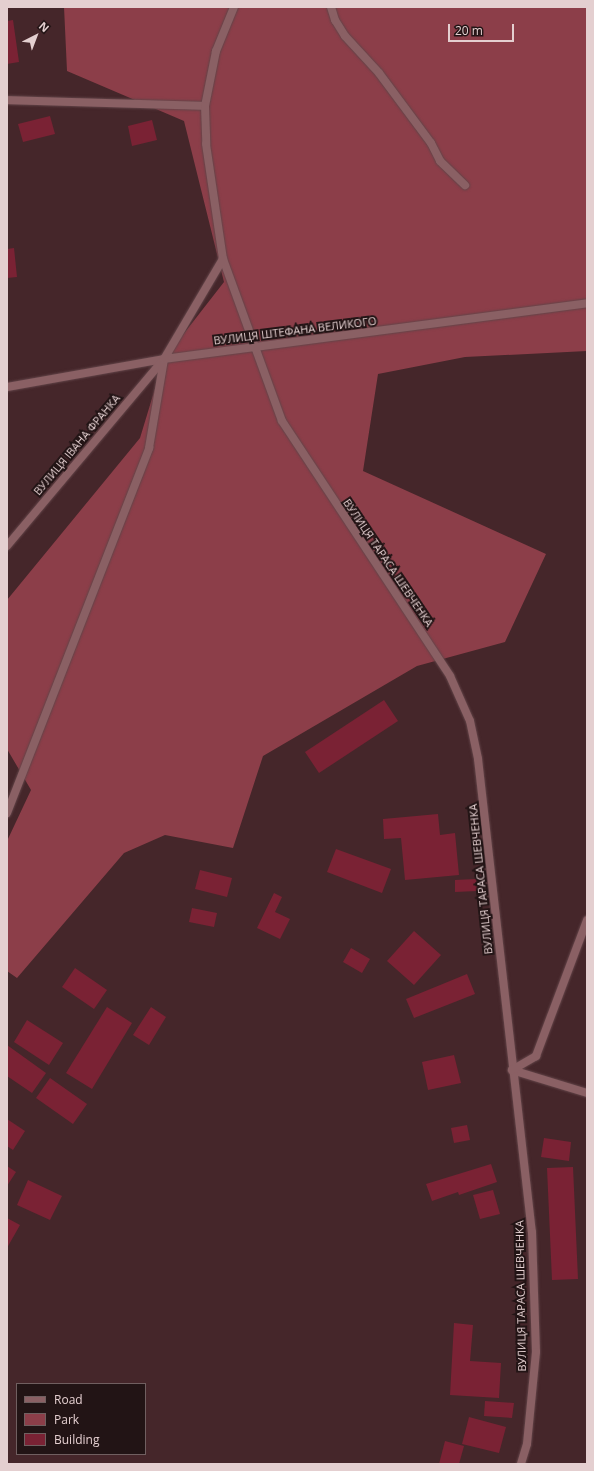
<!DOCTYPE html>
<html>
<head>
<meta charset="utf-8">
<style>
  body { margin:0 }
  #map { position:relative; width:594px; height:1471px; overflow:hidden; background:#45262a; font-family:"Open Sans",sans-serif }
  div>[style] { position:absolute }
  .green>* { inset:0; background:#8c3e49 }
  .building>* { inset:0; background:#7a2234 }
  .roads { filter:drop-shadow(0 0 1px #624448) drop-shadow(0 0 1px #624448) }
  .service>* { height:8px; margin:-4px; padding:0 4px; transform-origin:4px; border-radius:4px; background:#8a6064 }
  .minor>* { height:8px; margin:-4px; padding:0 4px; transform-origin:4px; border-radius:4px; background:#8a6064 }
  span { translate:-50% -50%; white-space:nowrap; text-align:center; line-height:1.15; -webkit-text-stroke:4px #221415; paint-order:stroke }
  .street-label { font-size:11px; color:#e4cfd0 }
  .frame { position:absolute; inset:0; border:8px solid #e4cfd0; pointer-events:none }
  .legend { position:absolute; left:16px; top:1383px; width:130px; height:72px; box-sizing:border-box; background:#221415; border:1px solid #705f60; margin:0; padding:5px 7px; list-style:none; font-size:12px; color:#e4cfd0 }
  .legend li { display:flex; align-items:center; gap:8px; height:20px }
  .legend b { width:20px; border:1px solid #705f60 }
  .north { position:absolute; left:16px; top:16px; width:40px; height:40px; -webkit-text-stroke:3px #221415; paint-order:stroke; rotate:42deg; font-size:11px; font-weight:700; line-height:16px; text-align:center; color:#e4cfd0 }
  .north::after { content:''; display:block; margin:auto; width:14px; height:18px; background:#e4cfd0; clip-path:polygon(50% 0,100% 100%,50% 72%,0 100%) }
  .scale { position:absolute; left:448px; top:24px; width:66px; height:18px; box-sizing:border-box; border:2px solid #e4cfd0; border-top:0; padding-left:5px; font-size:12px; line-height:14px; white-space:nowrap; color:#e4cfd0; -webkit-text-stroke:3px #221415; paint-order:stroke }
</style>
</head>
<body>
<div id="map">
  <div class="green">
    <div style="clip-path:polygon(64px 7px,587px 7px,587px 351px,465px 357px,378px 374px,363px 471px,546px 554px,505px 642px,417px 666px,263px 756px,233px 848px,165px 835px,124px 853px,17px 978px,7px 971px,7px 841px,31px 790px,7px 749px,7px 600px,140px 438px,164px 359px,224px 282px,184px 121px,67px 71px)"></div>
  </div>
  <div class="building">
    <div style="clip-path:polygon(13px 20px,19px 62px,7px 64px,7px 21px)"></div>
    <div style="clip-path:polygon(50px 116px,55px 134px,23px 142px,18px 124px)"></div>
    <div style="clip-path:polygon(152px 120px,157px 140px,132px 146px,128px 126px)"></div>
    <div style="clip-path:polygon(14px 248px,17px 277px,7px 278px,7px 249px)"></div>
    <div style="clip-path:polygon(384px 700px,398px 721px,319px 773px,305px 752px)"></div>
    <div style="clip-path:polygon(438px 814px,440px 835px,455px 833px,459px 875px,405px 880px,401px 838px,384px 839px,383px 819px)"></div>
    <div style="clip-path:polygon(336px 849px,391px 869px,382px 893px,327px 872px)"></div>
    <div style="clip-path:polygon(200px 870px,232px 878px,227px 897px,195px 889px)"></div>
    <div style="clip-path:polygon(476px 879px,477px 891px,455px 892px,455px 880px)"></div>
    <div style="clip-path:polygon(274px 893px,282px 897px,275px 912px,290px 919px,280px 939px,257px 928px)"></div>
    <div style="clip-path:polygon(192px 908px,217px 913px,214px 927px,189px 922px)"></div>
    <div style="clip-path:polygon(414px 931px,441px 955px,414px 985px,387px 961px)"></div>
    <div style="clip-path:polygon(351px 948px,370px 959px,362px 973px,343px 962px)"></div>
    <div style="clip-path:polygon(75px 968px,107px 990px,94px 1009px,62px 987px)"></div>
    <div style="clip-path:polygon(467px 974px,475px 994px,414px 1018px,406px 999px)"></div>
    <div style="clip-path:polygon(107px 1007px,132px 1023px,92px 1089px,66px 1073px)"></div>
    <div style="clip-path:polygon(151px 1007px,166px 1017px,149px 1045px,133px 1035px)"></div>
    <div style="clip-path:polygon(27px 1020px,63px 1043px,49px 1065px,14px 1042px)"></div>
    <div style="clip-path:polygon(7px 1045px,46px 1073px,32px 1093px,7px 1076px)"></div>
    <div style="clip-path:polygon(454px 1055px,461px 1083px,428px 1090px,422px 1062px)"></div>
    <div style="clip-path:polygon(50px 1078px,87px 1104px,73px 1124px,36px 1098px)"></div>
    <div style="clip-path:polygon(7px 1119px,25px 1131px,13px 1150px,7px 1146px)"></div>
    <div style="clip-path:polygon(467px 1125px,470px 1140px,454px 1143px,451px 1128px)"></div>
    <div style="clip-path:polygon(544px 1138px,571px 1142px,569px 1161px,541px 1157px)"></div>
    <div style="clip-path:polygon(491px 1164px,497px 1182px,459px 1195px,458px 1192px,432px 1201px,426px 1184px)"></div>
    <div style="clip-path:polygon(7px 1166px,16px 1172px,7px 1186px)"></div>
    <div style="clip-path:polygon(573px 1167px,578px 1279px,552px 1280px,547px 1168px)"></div>
    <div style="clip-path:polygon(28px 1180px,62px 1196px,50px 1220px,17px 1205px)"></div>
    <div style="clip-path:polygon(493px 1190px,500px 1214px,480px 1219px,473px 1195px)"></div>
    <div style="clip-path:polygon(7px 1218px,20px 1225px,7px 1248px)"></div>
    <div style="clip-path:polygon(454px 1323px,473px 1325px,470px 1361px,501px 1363px,499px 1398px,450px 1395px)"></div>
    <div style="clip-path:polygon(485px 1401px,514px 1403px,512px 1418px,484px 1416px)"></div>
    <div style="clip-path:polygon(469px 1417px,506px 1427px,499px 1453px,462px 1444px)"></div>
    <div style="clip-path:polygon(445px 1441px,464px 1446px,459px 1464px,439px 1464px)"></div>
  </div>
  <div class="roads">
    <div class="service">
      <div style="left:331px;top:7px;width:14px;rotate:73deg"></div>
      <div style="left:335px;top:20px;width:19px;rotate:58deg"></div>
      <div style="left:345px;top:36px;width:50px;rotate:47.4deg"></div>
      <div style="left:379px;top:73px;width:87px;rotate:53.4deg"></div>
      <div style="left:431px;top:143px;width:20px;rotate:63deg"></div>
      <div style="left:440px;top:161px;width:35px;rotate:44deg"></div>
      <div style="left:7px;top:100px;width:198px;rotate:1.7deg"></div>
      <div style="left:512px;top:1070px;width:78px;rotate:17deg"></div>
    </div>
    <div class="minor">
      <div style="left:234px;top:7px;width:48px;rotate:112.2deg"></div>
      <div style="left:216px;top:51px;width:56px;rotate:101.3deg"></div>
      <div style="left:205px;top:106px;width:38px;rotate:88deg"></div>
      <div style="left:206px;top:144px;width:116px;rotate:81.6deg"></div>
      <div style="left:223px;top:259px;width:172px;rotate:70deg"></div>
      <div style="left:282px;top:421px;width:305px;rotate:56.6deg"></div>
      <div style="left:450px;top:676px;width:49px;rotate:66deg"></div>
      <div style="left:470px;top:721px;width:39px;rotate:78deg"></div>
      <div style="left:478px;top:759px;width:476px;rotate:83.5deg"></div>
      <div style="left:532px;top:1232px;width:120px;rotate:88.1deg"></div>
      <div style="left:536px;top:1352px;width:92px;rotate:95.6deg"></div>
      <div style="left:527px;top:1444px;width:21px;rotate:107deg"></div>
      <div style="left:7px;top:387px;width:159px;rotate:-10.1deg"></div>
      <div style="left:164px;top:359px;width:427px;rotate:-7.5deg"></div>
      <div style="left:7px;top:546px;width:243px;rotate:-50deg"></div>
      <div style="left:7px;top:813px;width:392px;rotate:-68.7deg"></div>
      <div style="left:149px;top:448px;width:90px;rotate:-80.4deg"></div>
      <div style="left:164px;top:359px;width:116px;rotate:-59.5deg"></div>
      <div style="left:512px;top:1070px;width:28px;rotate:-30deg"></div>
      <div style="left:536px;top:1056px;width:145px;rotate:-69.4deg"></div>
    </div>
  </div>
  <div class="street-label">
    <span style="left:295px;top:331px;rotate:-7deg">ВУЛИЦЯ ШТЕФАНА ВЕЛИКОГО</span>
    <span style="left:77px;top:445px;rotate:-50deg">ВУЛИЦЯ ІВАНА ФРАНКА</span>
    <span style="left:388px;top:563px;rotate:56deg">ВУЛИЦЯ ТАРАСА ШЕВЧЕНКА</span>
    <span style="left:481px;top:879px;rotate:-96deg">ВУЛИЦЯ ТАРАСА ШЕВЧЕНКА</span>
    <span style="left:521px;top:1296px;rotate:-91deg">ВУЛИЦЯ ТАРАСА ШЕВЧЕНКА</span>
  </div>
  <div class="frame"></div>
  <ul class="legend">
  <li><b style="height:5px;background:#8a6064"></b>Road</li>
  <li><b style="height:11px;background:#8c3e49"></b>Park</li>
  <li><b style="height:11px;background:#7a2234"></b>Building</li>
  </ul>
  <div class="north">N</div>
  <div class="scale">20 m</div>
</div>
</body>
</html>
